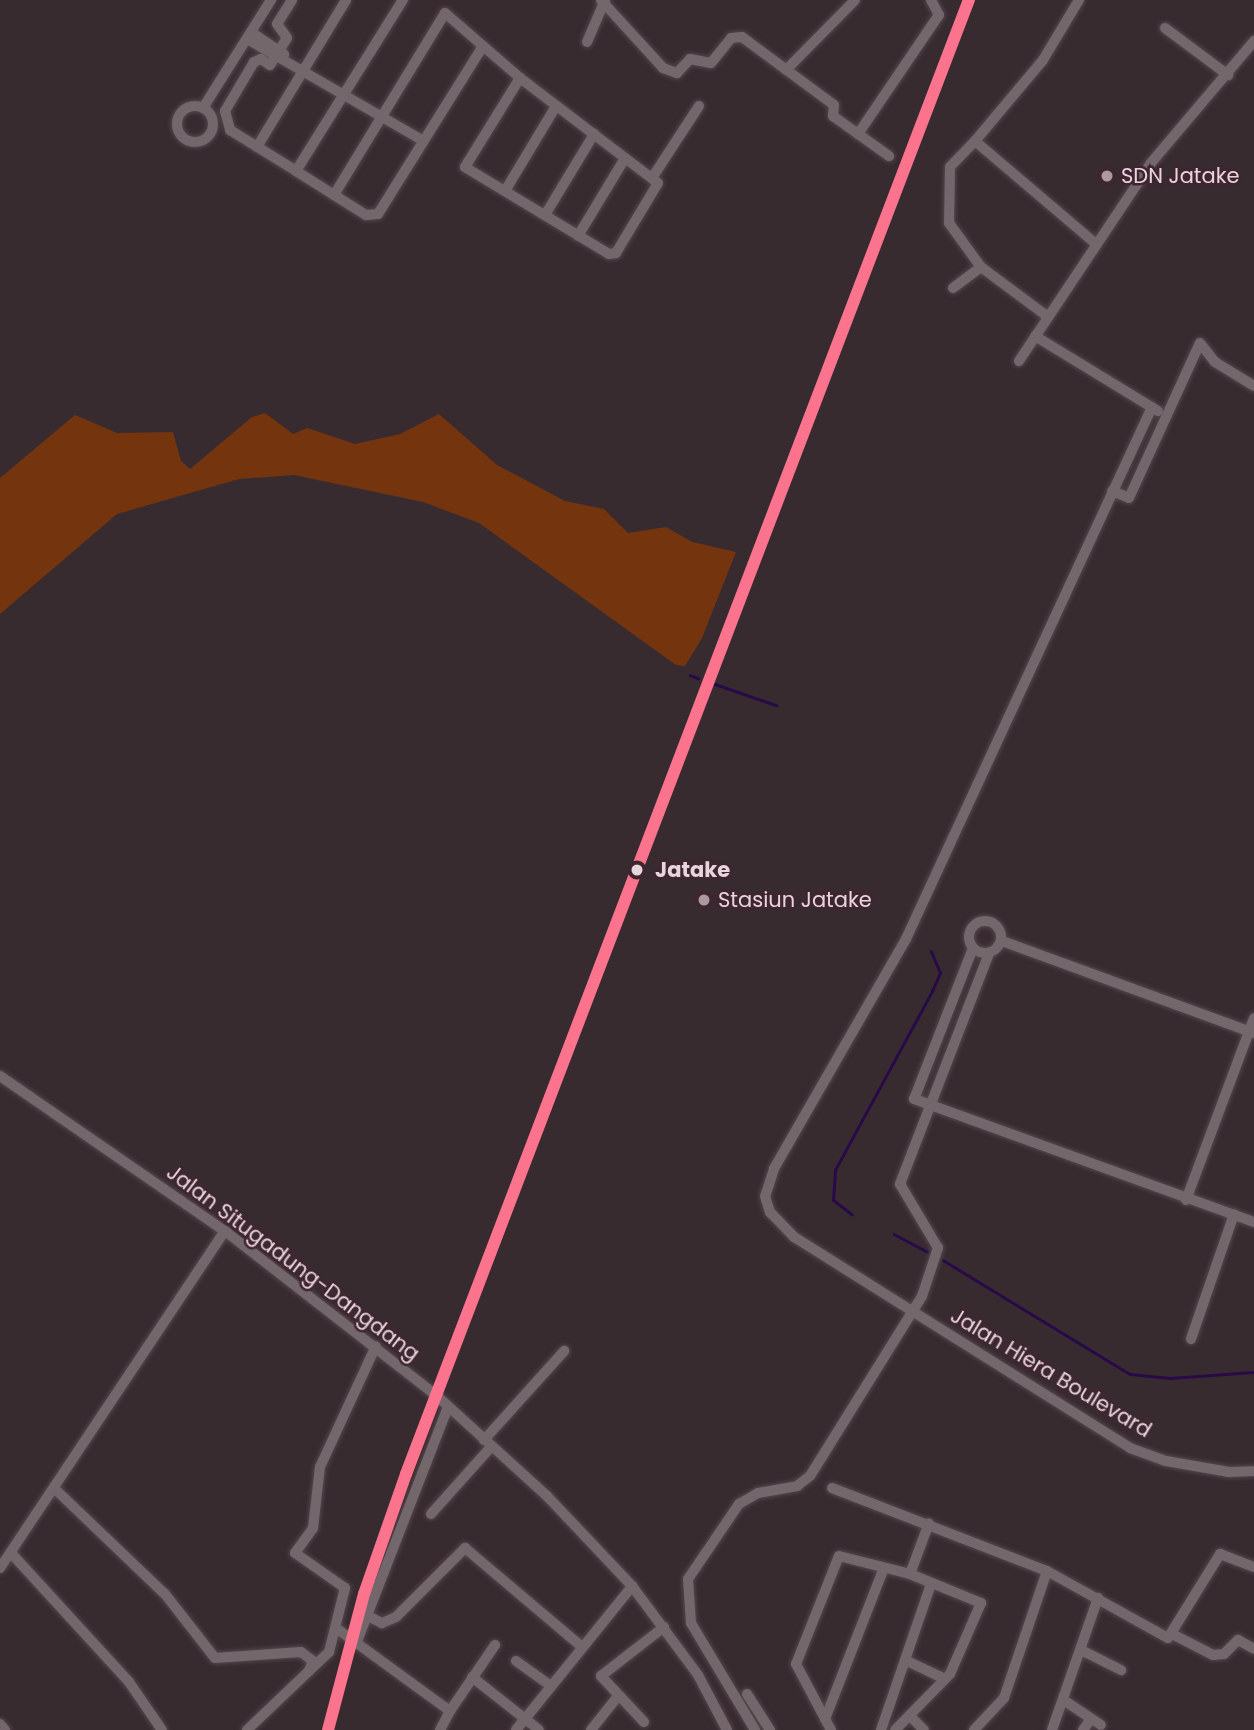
<!DOCTYPE html>
<html>
<head>
<meta charset="utf-8">
<style>
  body { margin:0 }
  #map { position:relative; width:1254px; height:1730px; overflow:hidden; background:#382b30; font-family:Poppins,sans-serif }
  div>[style] { position:absolute }
  .green>* { inset:0; background:#74350e }
  .stream>* { height:2.5px; margin:-1.25px; padding:0 1.25px; transform-origin:1.25px; border-radius:1.25px; background:#290a48 }
  .roads { filter:drop-shadow(0 0 2px #53464c) drop-shadow(0 0 2px #53464c) }
  .street>* { height:10px; margin:-5px; padding:0 5px; transform-origin:5px; border-radius:5px; background:#74676c }
  .street>.ring { margin:-5px; padding:0; box-sizing:content-box; background:none; border:10px solid #74676c; border-radius:50% }
  .rail-1>* { height:12px; margin:-6px; padding:0 6px; transform-origin:6px; border-radius:6px; background:#fc738d }
  .dots>* { width:19px; height:19px; translate:-50% -50%; box-sizing:border-box; border:4px solid #3e252f; border-radius:50% }
  span { translate:-50% -50%; white-space:nowrap; text-align:center; line-height:1.15; -webkit-text-stroke:5px #3e252f; paint-order:stroke }
  .poi-label { font-size:21px; color:#e7d5dc }
  .left { translate:0 -50%; text-align:left }
  .stop-label { font-size:21px; color:#e7d5dc; font-weight:700 }
  .street-label { font-size:21px; color:#e7d5dc }
</style>
</head>
<body>
<div id="map">
  <div class="green">
    <div style="clip-path:polygon(265px 413px,293px 434px,307px 428px,355px 444px,400px 434px,439px 414px,497px 465px,565px 501px,604px 509px,628px 533px,666px 527px,692px 542px,736px 552px,702px 638px,685px 666px,676px 665px,479px 523px,423px 502px,294px 475px,239px 479px,117px 514px,0 614px,0 478px,75px 415px,117px 433px,173px 432px,181px 461px,190px 469px,252px 417px)"></div>
  </div>
  <div class="stream">
    <div style="left:690px;top:675px;width:9px;rotate:21deg"></div>
    <div style="left:715px;top:684px;width:65px;rotate:19deg"></div>
    <div style="left:852px;top:1215px;width:24px;rotate:-142deg"></div>
    <div style="left:833px;top:1200px;width:30px;rotate:-86deg"></div>
    <div style="left:835px;top:1170px;width:204px;rotate:-61.5deg"></div>
    <div style="left:932px;top:991px;width:20px;rotate:-66deg"></div>
    <div style="left:940px;top:973px;width:23px;rotate:-113deg"></div>
    <div style="left:894px;top:1234px;width:38px;rotate:28deg"></div>
    <div style="left:943px;top:1260px;width:219px;rotate:31.4deg"></div>
    <div style="left:1130px;top:1374px;width:40px;rotate:5.7deg"></div>
    <div style="left:1170px;top:1378px;width:84px;rotate:-4.1deg"></div>
  </div>
  <div class="roads">
    <div class="street">
      <div style="left:292px;top:0;width:28px;rotate:122deg"></div>
      <div style="left:277px;top:24px;width:17px;rotate:54deg"></div>
      <div style="left:287px;top:38px;width:32px;rotate:122deg"></div>
      <div style="left:270px;top:65px;width:11px;rotate:-146deg"></div>
      <div style="left:261px;top:59px;width:8px;rotate:157deg"></div>
      <div style="left:254px;top:62px;width:57px;rotate:120.6deg"></div>
      <div style="left:225px;top:111px;width:20px;rotate:75deg"></div>
      <div style="left:230px;top:130px;width:78px;rotate:31.8deg"></div>
      <div style="left:296px;top:171px;width:202px;rotate:-58deg"></div>
      <div style="left:601px;top:0;width:92px;rotate:47.6deg"></div>
      <div style="left:663px;top:68px;width:15px;rotate:20deg"></div>
      <div style="left:677px;top:73px;width:19px;rotate:-47deg"></div>
      <div style="left:690px;top:59px;width:21px;rotate:11deg"></div>
      <div style="left:711px;top:63px;width:32px;rotate:-51deg"></div>
      <div style="left:731px;top:38px;width:11px;rotate:-5deg"></div>
      <div style="left:742px;top:37px;width:114px;rotate:36.5deg"></div>
      <div style="left:834px;top:105px;width:11px;rotate:95deg"></div>
      <div style="left:833px;top:116px;width:69px;rotate:35.5deg"></div>
      <div style="left:1079px;top:0;width:70px;rotate:121deg"></div>
      <div style="left:1043px;top:60px;width:106px;rotate:130deg"></div>
      <div style="left:975px;top:141px;width:159px;rotate:40.4deg"></div>
      <div style="left:1165px;top:28px;width:79px;rotate:36.7deg"></div>
      <div style="left:251px;top:32px;width:40px;rotate:34deg"></div>
      <div style="left:247px;top:39px;width:204px;rotate:30deg"></div>
      <div style="left:587px;top:42px;width:46px;rotate:-66.8deg"></div>
      <div style="left:786px;top:70px;width:98px;rotate:-45.4deg"></div>
      <div class="ring" style="left:177px;top:106px;width:26px;height:26px"></div>
      <div style="left:203px;top:108px;width:128px;rotate:-57.8deg"></div>
      <div style="left:858px;top:134px;width:144px;rotate:-55.8deg"></div>
      <div style="left:939px;top:15px;width:17px;rotate:-118deg"></div>
      <div style="left:975px;top:141px;width:36px;rotate:134deg"></div>
      <div style="left:950px;top:167px;width:56px;rotate:91deg"></div>
      <div style="left:949px;top:223px;width:54px;rotate:54deg"></div>
      <div style="left:257px;top:147px;width:172px;rotate:-58.8deg"></div>
      <div style="left:296px;top:171px;width:83px;rotate:32.2deg"></div>
      <div style="left:366px;top:215px;width:12px;rotate:-5deg"></div>
      <div style="left:378px;top:214px;width:198px;rotate:-58deg"></div>
      <div style="left:652px;top:178px;width:86px;rotate:-56.9deg"></div>
      <div style="left:505px;top:191px;width:99px;rotate:-59deg"></div>
      <div style="left:334px;top:195px;width:213px;rotate:-58.6deg"></div>
      <div style="left:445px;top:13px;width:99px;rotate:40.9deg"></div>
      <div style="left:520px;top:78px;width:173px;rotate:37.3deg"></div>
      <div style="left:658px;top:183px;width:82px;rotate:121deg"></div>
      <div style="left:616px;top:253px;width:7px;rotate:172deg"></div>
      <div style="left:609px;top:254px;width:168px;rotate:-148.9deg"></div>
      <div style="left:465px;top:167px;width:105px;rotate:-58.3deg"></div>
      <div style="left:545px;top:215px;width:95px;rotate:-58.8deg"></div>
      <div style="left:578px;top:236px;width:91px;rotate:-58.9deg"></div>
      <div style="left:953px;top:288px;width:35px;rotate:-37deg"></div>
      <div style="left:981px;top:267px;width:82px;rotate:36.6deg"></div>
      <div style="left:1035px;top:336px;width:144px;rotate:31.4deg"></div>
      <div style="left:1019px;top:361px;width:238px;rotate:-56.3deg"></div>
      <div style="left:1151px;top:163px;width:160px;rotate:-49.8deg"></div>
      <div style="left:1152px;top:407px;width:586px;rotate:114.82deg"></div>
      <div style="left:906px;top:939px;width:265px;rotate:119.9deg"></div>
      <div style="left:774px;top:1169px;width:28px;rotate:108deg"></div>
      <div style="left:765px;top:1196px;width:17px;rotate:73deg"></div>
      <div style="left:770px;top:1212px;width:35px;rotate:46deg"></div>
      <div style="left:794px;top:1237px;width:397px;rotate:32.1deg"></div>
      <div style="left:1130px;top:1448px;width:38px;rotate:20deg"></div>
      <div style="left:1166px;top:1461px;width:64px;rotate:9.9deg"></div>
      <div style="left:1229px;top:1472px;width:25px;rotate:-2deg"></div>
      <div style="left:1112px;top:491px;width:18px;rotate:22deg"></div>
      <div style="left:1129px;top:498px;width:170px;rotate:-65.4deg"></div>
      <div style="left:1200px;top:343px;width:24px;rotate:52deg"></div>
      <div style="left:1215px;top:362px;width:46px;rotate:31.6deg"></div>
      <div class="ring" style="left:969px;top:921px;width:22px;height:22px"></div>
      <div style="left:1002px;top:941px;width:268px;rotate:20.1deg"></div>
      <div style="left:973px;top:948px;width:162px;rotate:111.3deg"></div>
      <div style="left:914px;top:1099px;width:362px;rotate:19.9deg"></div>
      <div style="left:0;top:1076px;width:273px;rotate:34.6deg"></div>
      <div style="left:225px;top:1231px;width:269px;rotate:37.9deg"></div>
      <div style="left:437px;top:1396px;width:149px;rotate:42.3deg"></div>
      <div style="left:547px;top:1496px;width:124px;rotate:46.6deg"></div>
      <div style="left:632px;top:1586px;width:111px;rotate:53.4deg"></div>
      <div style="left:698px;top:1675px;width:62px;rotate:62.2deg"></div>
      <div style="left:1186px;top:1200px;width:194px;rotate:-69.5deg"></div>
      <div style="left:1191px;top:1339px;width:132px;rotate:-71deg"></div>
      <div style="left:484px;top:1440px;width:120px;rotate:-48deg"></div>
      <div style="left:832px;top:1488px;width:230px;rotate:21.1deg"></div>
      <div style="left:1047px;top:1571px;width:138px;rotate:29deg"></div>
      <div style="left:1168px;top:1638px;width:99px;rotate:-58.2deg"></div>
      <div style="left:1220px;top:1554px;width:36px;rotate:21deg"></div>
      <div style="left:55px;top:1489px;width:152px;rotate:43.7deg"></div>
      <div style="left:165px;top:1594px;width:81px;rotate:52deg"></div>
      <div style="left:215px;top:1658px;width:86px;rotate:-4deg"></div>
      <div style="left:301px;top:1652px;width:15px;rotate:37deg"></div>
      <div style="left:313px;top:1661px;width:11px;rotate:112deg"></div>
      <div style="left:431px;top:1514px;width:90px;rotate:-48.2deg"></div>
      <div style="left:11px;top:1553px;width:175px;rotate:47.5deg"></div>
      <div style="left:129px;top:1682px;width:58px;rotate:55.5deg"></div>
      <div style="left:0;top:1568px;width:405px;rotate:-56.3deg"></div>
      <div style="left:910px;top:1574px;width:54px;rotate:-69.6deg"></div>
      <div style="left:368px;top:1616px;width:16px;rotate:27deg"></div>
      <div style="left:382px;top:1623px;width:15px;rotate:-23deg"></div>
      <div style="left:396px;top:1617px;width:98px;rotate:-45deg"></div>
      <div style="left:465px;top:1548px;width:152px;rotate:40.2deg"></div>
      <div style="left:336px;top:1628px;width:141px;rotate:36.1deg"></div>
      <div style="left:450px;top:1711px;width:80px;rotate:-55.7deg"></div>
      <div style="left:1174px;top:1635px;width:44px;rotate:27.1deg"></div>
      <div style="left:1213px;top:1655px;width:11px;rotate:-5deg"></div>
      <div style="left:1224px;top:1654px;width:20px;rotate:-45deg"></div>
      <div style="left:1238px;top:1640px;width:18px;rotate:29deg"></div>
      <div style="left:356px;top:1644px;width:254px;rotate:-68.8deg"></div>
      <div style="left:1081px;top:1650px;width:45px;rotate:26.6deg"></div>
      <div style="left:905px;top:1660px;width:44px;rotate:25.4deg"></div>
      <div style="left:516px;top:1661px;width:43px;rotate:35.5deg"></div>
      <div style="left:472px;top:1677px;width:85px;rotate:38.3deg"></div>
      <div style="left:747px;top:1694px;width:43px;rotate:57.4deg"></div>
      <div style="left:1065px;top:1701px;width:43px;rotate:33.7deg"></div>
      <div style="left:911px;top:1717px;width:18px;rotate:45deg"></div>
      <div style="left:825px;top:1719px;width:162px;rotate:-68.7deg"></div>
      <div style="left:644px;top:1722px;width:63px;rotate:-133.1deg"></div>
      <div style="left:601px;top:1676px;width:80px;rotate:-37.9deg"></div>
      <div style="left:0;top:1724px;width:8px;rotate:50deg"></div>
      <div style="left:247px;top:1730px;width:113px;rotate:-43.6deg"></div>
      <div style="left:329px;top:1652px;width:66px;rotate:-76deg"></div>
      <div style="left:345px;top:1588px;width:61px;rotate:-145deg"></div>
      <div style="left:295px;top:1553px;width:31px;rotate:-54deg"></div>
      <div style="left:313px;top:1528px;width:61px;rotate:-83.5deg"></div>
      <div style="left:320px;top:1467px;width:133px;rotate:-65.2deg"></div>
      <div style="left:440px;top:1730px;width:21px;rotate:-62deg"></div>
      <div style="left:516px;top:1730px;width:185px;rotate:-51.1deg"></div>
      <div style="left:591px;top:1730px;width:43px;rotate:-51.5deg"></div>
      <div style="left:755px;top:1730px;width:125px;rotate:-120.9deg"></div>
      <div style="left:691px;top:1623px;width:44px;rotate:-93.9deg"></div>
      <div style="left:688px;top:1579px;width:91px;rotate:-55.8deg"></div>
      <div style="left:739px;top:1504px;width:22px;rotate:-30deg"></div>
      <div style="left:758px;top:1493px;width:40px;rotate:-10deg"></div>
      <div style="left:797px;top:1486px;width:16px;rotate:-38deg"></div>
      <div style="left:810px;top:1476px;width:212px;rotate:-58.1deg"></div>
      <div style="left:922px;top:1296px;width:51px;rotate:-71.6deg"></div>
      <div style="left:938px;top:1248px;width:74px;rotate:-120.7deg"></div>
      <div style="left:900px;top:1184px;width:248px;rotate:-68.9deg"></div>
      <div style="left:831px;top:1730px;width:75px;rotate:-117.9deg"></div>
      <div style="left:796px;top:1664px;width:116px;rotate:-68.3deg"></div>
      <div style="left:839px;top:1556px;width:73px;rotate:14.2deg"></div>
      <div style="left:910px;top:1574px;width:77px;rotate:22.2deg"></div>
      <div style="left:981px;top:1603px;width:77px;rotate:113.6deg"></div>
      <div style="left:950px;top:1674px;width:78px;rotate:134.5deg"></div>
      <div style="left:881px;top:1730px;width:154px;rotate:-71.1deg"></div>
      <div style="left:974px;top:1730px;width:44px;rotate:-46.8deg"></div>
      <div style="left:1004px;top:1698px;width:134px;rotate:-71.3deg"></div>
      <div style="left:1052px;top:1730px;width:140px;rotate:-70.8deg"></div>
      <div style="left:1083px;top:1730px;width:14px;rotate:-54deg"></div>
    </div>
  </div>
  <div class="rail-1">
    <div style="left:328px;top:1730px;width:141px;rotate:-75.2deg"></div>
    <div style="left:364px;top:1594px;width:127px;rotate:-70.7deg"></div>
    <div style="left:406px;top:1474px;width:1578px;rotate:-69.1deg"></div>
  </div>
  <div class="dots">
    <div style="left:1107px;top:176px;background:#aa9aa0"></div>
    <div style="left:637px;top:870px;background:#e7d5dc"></div>
    <div style="left:704px;top:900px;background:#aa9aa0"></div>
  </div>
  <div class="poi-label">
    <span class="left" style="left:1121px;top:176px">SDN Jatake</span>
    <span class="left" style="left:718px;top:900px">Stasiun Jatake</span>
  </div>
  <div class="stop-label">
    <span class="left" style="left:655px;top:870px">Jatake</span>
  </div>
  <div class="street-label">
    <span style="left:293px;top:1263px;rotate:37deg">Jalan Situgadung-Dangdang</span>
    <span style="left:1051px;top:1373px;rotate:31deg">Jalan Hiera Boulevard</span>
  </div>
</div>
</body>
</html>
